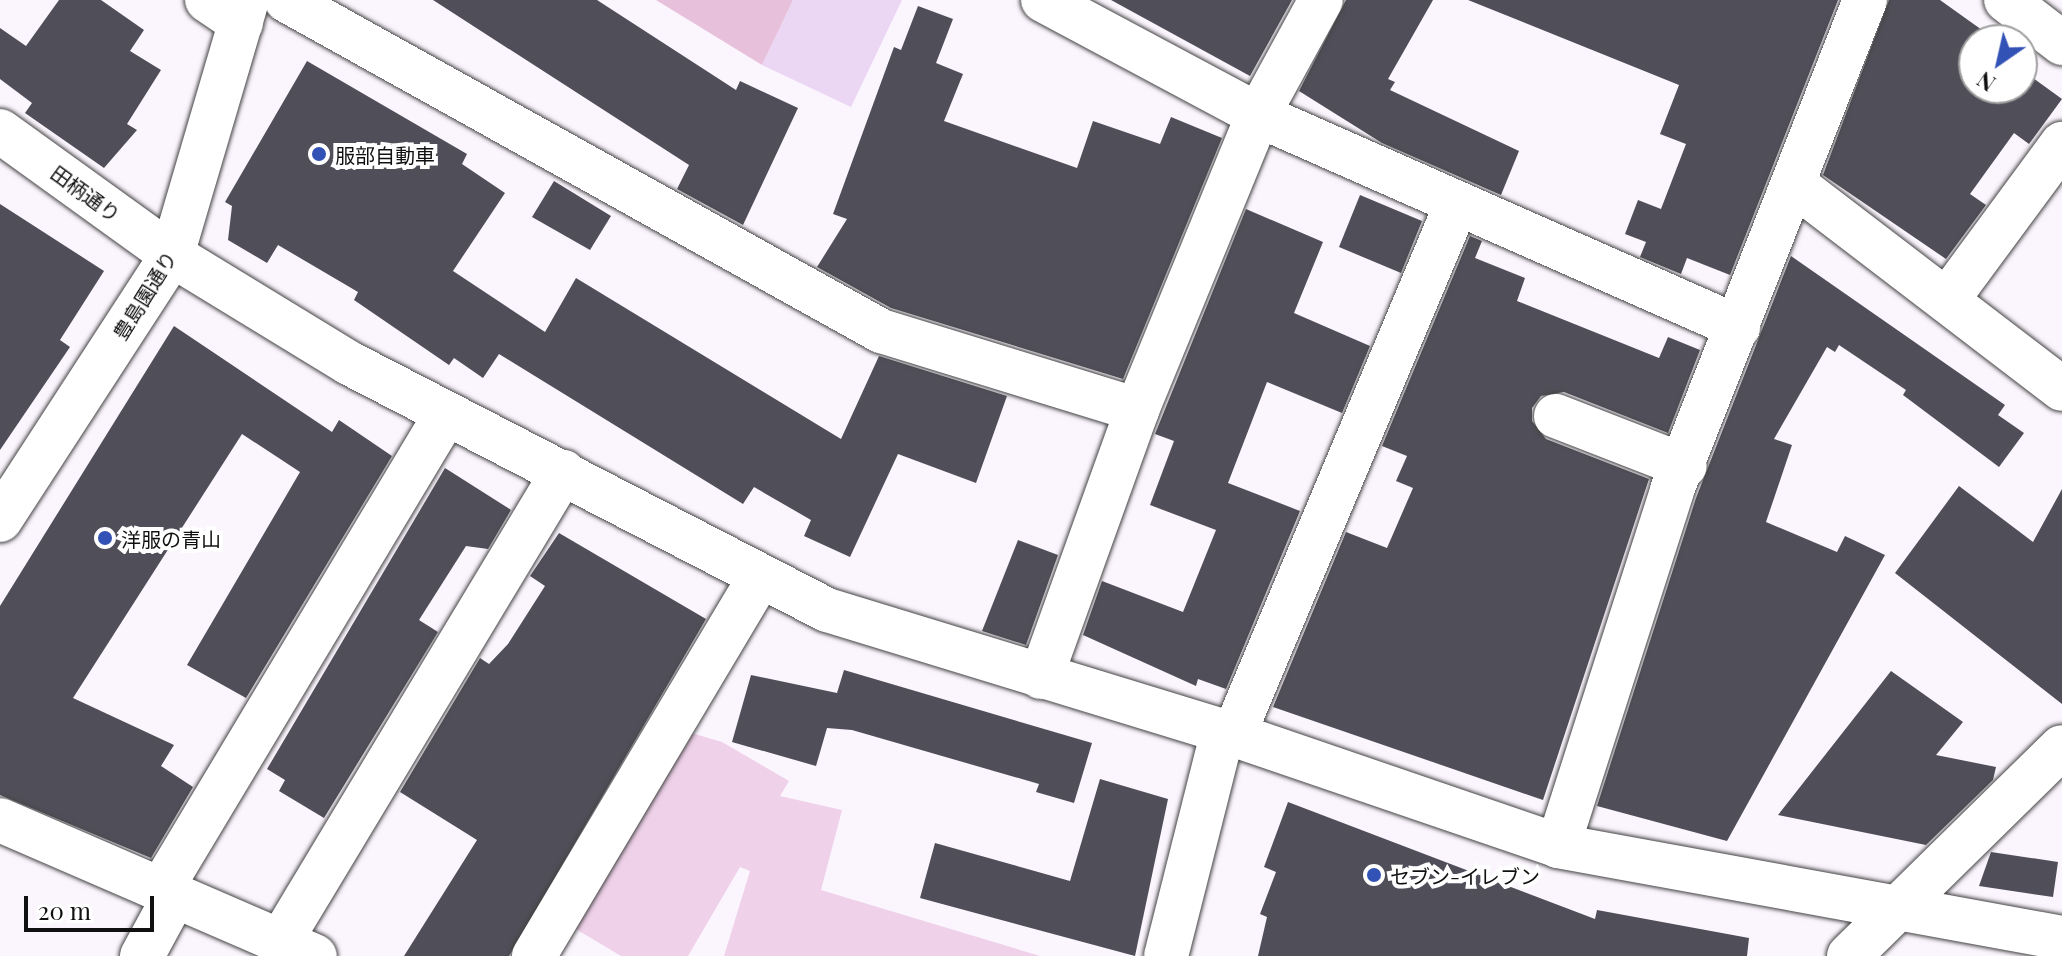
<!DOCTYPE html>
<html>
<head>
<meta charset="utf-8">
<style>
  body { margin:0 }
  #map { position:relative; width:2062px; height:956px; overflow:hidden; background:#fbf5fe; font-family:"Playfair Display","Noto Sans JP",serif }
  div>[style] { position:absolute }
  .farmland>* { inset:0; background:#ebd6f3 }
  .green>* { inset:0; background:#e7c0db }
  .pitch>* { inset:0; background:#efd1ea }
  .building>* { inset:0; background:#504e58 }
  .roads { filter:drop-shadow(0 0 2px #434343) drop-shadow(0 0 2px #434343) }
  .minor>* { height:44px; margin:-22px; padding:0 22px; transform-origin:22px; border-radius:22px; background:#fff }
  .dots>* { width:22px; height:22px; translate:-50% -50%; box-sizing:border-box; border:4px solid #fff; border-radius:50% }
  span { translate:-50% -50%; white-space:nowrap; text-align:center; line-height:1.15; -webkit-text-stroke:8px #fff; paint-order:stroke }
  .poi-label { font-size:20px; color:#101010 }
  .left { translate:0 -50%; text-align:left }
  .street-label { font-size:20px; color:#101010 }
  .north { position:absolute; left:1958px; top:24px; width:80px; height:80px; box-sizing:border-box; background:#fff; border:2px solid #9f9f9f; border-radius:50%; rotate:214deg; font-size:22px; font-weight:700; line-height:32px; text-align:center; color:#101010 }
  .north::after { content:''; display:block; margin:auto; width:28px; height:36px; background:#3352b6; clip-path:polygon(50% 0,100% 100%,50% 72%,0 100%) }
  .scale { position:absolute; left:24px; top:896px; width:130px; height:36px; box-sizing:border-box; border:4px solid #101010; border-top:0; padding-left:10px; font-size:24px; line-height:28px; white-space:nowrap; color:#101010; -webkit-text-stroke:6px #fff; paint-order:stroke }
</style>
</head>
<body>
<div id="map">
  <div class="farmland">
    <div style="clip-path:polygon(793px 0,902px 0,851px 107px,762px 65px)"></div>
  </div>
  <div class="green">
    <div style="clip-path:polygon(656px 0,793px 0,762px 65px)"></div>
  </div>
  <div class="pitch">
    <div style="clip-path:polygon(688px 732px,722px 742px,789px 781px,780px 796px,842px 810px,821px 890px,1040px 956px,724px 956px,750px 871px,740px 867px,688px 956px,621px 956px,569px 925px)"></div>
  </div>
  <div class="building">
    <div style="clip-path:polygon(59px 0,101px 0,144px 30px,130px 51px,161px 70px,127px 124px,137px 130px,104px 168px,25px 113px,32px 103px,0 79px,0 28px,26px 46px)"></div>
    <div style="clip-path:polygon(433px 0,597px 0,736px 90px,740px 81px,798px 108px,743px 225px,677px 189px,689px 165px)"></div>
    <div style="clip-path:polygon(1111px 0,1292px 0,1250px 76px)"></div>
    <div style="clip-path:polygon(1346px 0,1433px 0,1388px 79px,1395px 82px,1390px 90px,1519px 151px,1501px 195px,1382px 143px,1299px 91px)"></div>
    <div style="clip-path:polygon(1468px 0,1838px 0,1730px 275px,1687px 258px,1681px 274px,1640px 257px,1646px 242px,1625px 234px,1638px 200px,1661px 209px,1686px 144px,1660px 134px,1679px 85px)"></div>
    <div style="clip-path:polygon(1889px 0,1940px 0,1996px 40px,1974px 40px,1974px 88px,2022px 88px,2022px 70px,2062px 99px,2029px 144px,2014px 133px,1970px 194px,1986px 205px,1946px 259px,1823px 175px)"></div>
    <div style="clip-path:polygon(918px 6px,953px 19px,936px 63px,963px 74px,944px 121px,1077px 168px,1093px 121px,1160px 144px,1171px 117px,1222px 138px,1123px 379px,891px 308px,817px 267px,847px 219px,833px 214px,894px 47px,901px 50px)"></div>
    <div style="clip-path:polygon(307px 61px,467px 154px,462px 164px,505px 193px,453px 271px,545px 332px,576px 278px,841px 439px,879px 356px,1007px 396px,976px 483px,898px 454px,850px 557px,804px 536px,811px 520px,754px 487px,743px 504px,499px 354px,483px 378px,454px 358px,449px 365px,354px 300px,358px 292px,278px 245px,267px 263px,228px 240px,232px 206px,225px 202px)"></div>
    <div style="clip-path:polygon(554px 181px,611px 216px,590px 250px,532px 217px)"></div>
    <div style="clip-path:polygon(1360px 195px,1422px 221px,1401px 273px,1339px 247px)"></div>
    <div style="clip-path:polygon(0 204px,104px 271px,60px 340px,70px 347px,0 450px)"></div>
    <div style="clip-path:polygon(1246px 209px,1323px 242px,1294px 313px,1370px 346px,1342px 413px,1267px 382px,1228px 483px,1300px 511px,1226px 689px,1198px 679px,1196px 686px,1083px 635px,1102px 581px,1183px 612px,1216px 530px,1150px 505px,1174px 441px,1155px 434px)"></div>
    <div style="clip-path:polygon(1470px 236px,1482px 241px,1475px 258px,1525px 278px,1517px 301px,1659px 358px,1668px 337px,1700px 350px,1668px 433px,1564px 392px,1541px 396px,1532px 408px,1532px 421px,1546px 439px,1649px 479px,1543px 800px,1273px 707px,1346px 532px,1387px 548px,1413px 488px,1396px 481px,1407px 456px,1382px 446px)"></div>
    <div style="clip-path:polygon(1791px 256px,2005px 405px,1998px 415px,2024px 433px,1999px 467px,1903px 395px,1906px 390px,1839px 345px,1835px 352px,1827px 347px,1774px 439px,1792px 445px,1766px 522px,1837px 552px,1845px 536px,1885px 555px,1727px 841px,1597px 806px,1696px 498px)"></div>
    <div style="clip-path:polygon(174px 326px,332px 432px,339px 420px,392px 456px,246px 698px,187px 665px,300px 472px,242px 434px,73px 698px,174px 745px,161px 766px,193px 787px,151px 858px,0 795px,0 606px)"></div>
    <div style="clip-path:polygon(445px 468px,511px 510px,488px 549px,466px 546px,419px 620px,438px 632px,324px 818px,279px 791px,285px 780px,267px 769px)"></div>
    <div style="clip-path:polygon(1959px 486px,2033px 542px,2062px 489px,2062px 704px,1895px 573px)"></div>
    <div style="clip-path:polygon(559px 533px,706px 619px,509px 956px,404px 956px,477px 840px,400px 792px,480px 658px,489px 664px,508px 644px,545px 586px,530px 576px)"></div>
    <div style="clip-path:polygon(1018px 540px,1058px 555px,1026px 645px,982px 631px)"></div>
    <div style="clip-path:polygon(844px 670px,1092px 743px,1074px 803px,1036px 792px,1039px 784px,852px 730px,827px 728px,816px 766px,732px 742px,751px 675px,837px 693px)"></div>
    <div style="clip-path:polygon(1891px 671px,1963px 722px,1936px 755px,1996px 767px,1993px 780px,1926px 845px,1778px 815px)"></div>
    <div style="clip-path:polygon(1100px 779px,1168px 799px,1135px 956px,920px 898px,935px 843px,1070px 881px)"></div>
    <div style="clip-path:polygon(1288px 802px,1595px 919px,1597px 910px,1749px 938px,1747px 956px,1258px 956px,1267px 917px,1260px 914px,1276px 872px,1264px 867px)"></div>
    <div style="clip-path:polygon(1991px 852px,2058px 862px,2053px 897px,1979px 886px)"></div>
  </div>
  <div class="roads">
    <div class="minor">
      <div style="left:207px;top:0;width:41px;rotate:34.1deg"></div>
      <div style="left:286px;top:0;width:681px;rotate:29.09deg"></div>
      <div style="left:881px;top:331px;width:268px;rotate:17.1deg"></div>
      <div style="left:1043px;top:0;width:244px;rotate:28.1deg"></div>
      <div style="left:1258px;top:115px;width:525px;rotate:23.83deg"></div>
      <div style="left:2006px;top:0;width:71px;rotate:37.5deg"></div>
      <div style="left:0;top:131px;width:212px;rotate:35.8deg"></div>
      <div style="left:172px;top:255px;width:207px;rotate:31.4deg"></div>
      <div style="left:349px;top:363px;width:538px;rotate:27.33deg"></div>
      <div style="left:827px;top:610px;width:414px;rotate:17deg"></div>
      <div style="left:1223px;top:731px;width:354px;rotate:18.9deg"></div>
      <div style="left:1558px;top:846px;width:512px;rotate:10.34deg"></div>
      <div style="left:1794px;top:184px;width:337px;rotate:37.4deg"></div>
      <div style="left:1947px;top:300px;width:194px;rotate:-53.6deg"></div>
      <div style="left:1556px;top:416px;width:138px;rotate:21.2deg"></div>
      <div style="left:0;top:520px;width:316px;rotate:-57deg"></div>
      <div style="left:172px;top:255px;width:266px;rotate:-73.6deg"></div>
      <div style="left:1041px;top:677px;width:284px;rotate:-70.2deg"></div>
      <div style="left:1137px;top:410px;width:319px;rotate:-67.7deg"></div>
      <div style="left:1258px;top:115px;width:131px;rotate:-61.3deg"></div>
      <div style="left:1234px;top:734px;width:576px;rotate:-67.22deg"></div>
      <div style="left:0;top:820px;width:343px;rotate:23.4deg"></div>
      <div style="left:1558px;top:846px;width:374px;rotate:-72.2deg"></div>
      <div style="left:1672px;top:490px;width:527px;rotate:-68.5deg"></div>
      <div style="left:160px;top:891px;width:556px;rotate:-59.05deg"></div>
      <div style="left:280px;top:942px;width:549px;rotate:-58.95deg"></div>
      <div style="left:142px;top:956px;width:67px;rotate:-61.5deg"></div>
      <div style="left:534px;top:956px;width:438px;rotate:-59.2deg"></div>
      <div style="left:1166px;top:956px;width:232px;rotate:-75.8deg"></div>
      <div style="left:1849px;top:956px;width:298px;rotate:-44.5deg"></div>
    </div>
  </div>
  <div class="dots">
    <div style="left:319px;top:154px;background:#3352b6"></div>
    <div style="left:105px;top:538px;background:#3352b6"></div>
    <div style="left:1374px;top:875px;background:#3352b6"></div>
  </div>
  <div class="poi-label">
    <span class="left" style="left:335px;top:154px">服部自動車</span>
    <span class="left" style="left:121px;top:538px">洋服の青山</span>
    <span class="left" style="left:1390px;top:875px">セブン-イレブン</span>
  </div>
  <div class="street-label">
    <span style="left:86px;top:193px;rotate:36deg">田柄通り</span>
    <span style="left:144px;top:295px;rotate:-58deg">豊島園通り</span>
  </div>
  <div class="north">N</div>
  <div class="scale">20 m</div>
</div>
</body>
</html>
